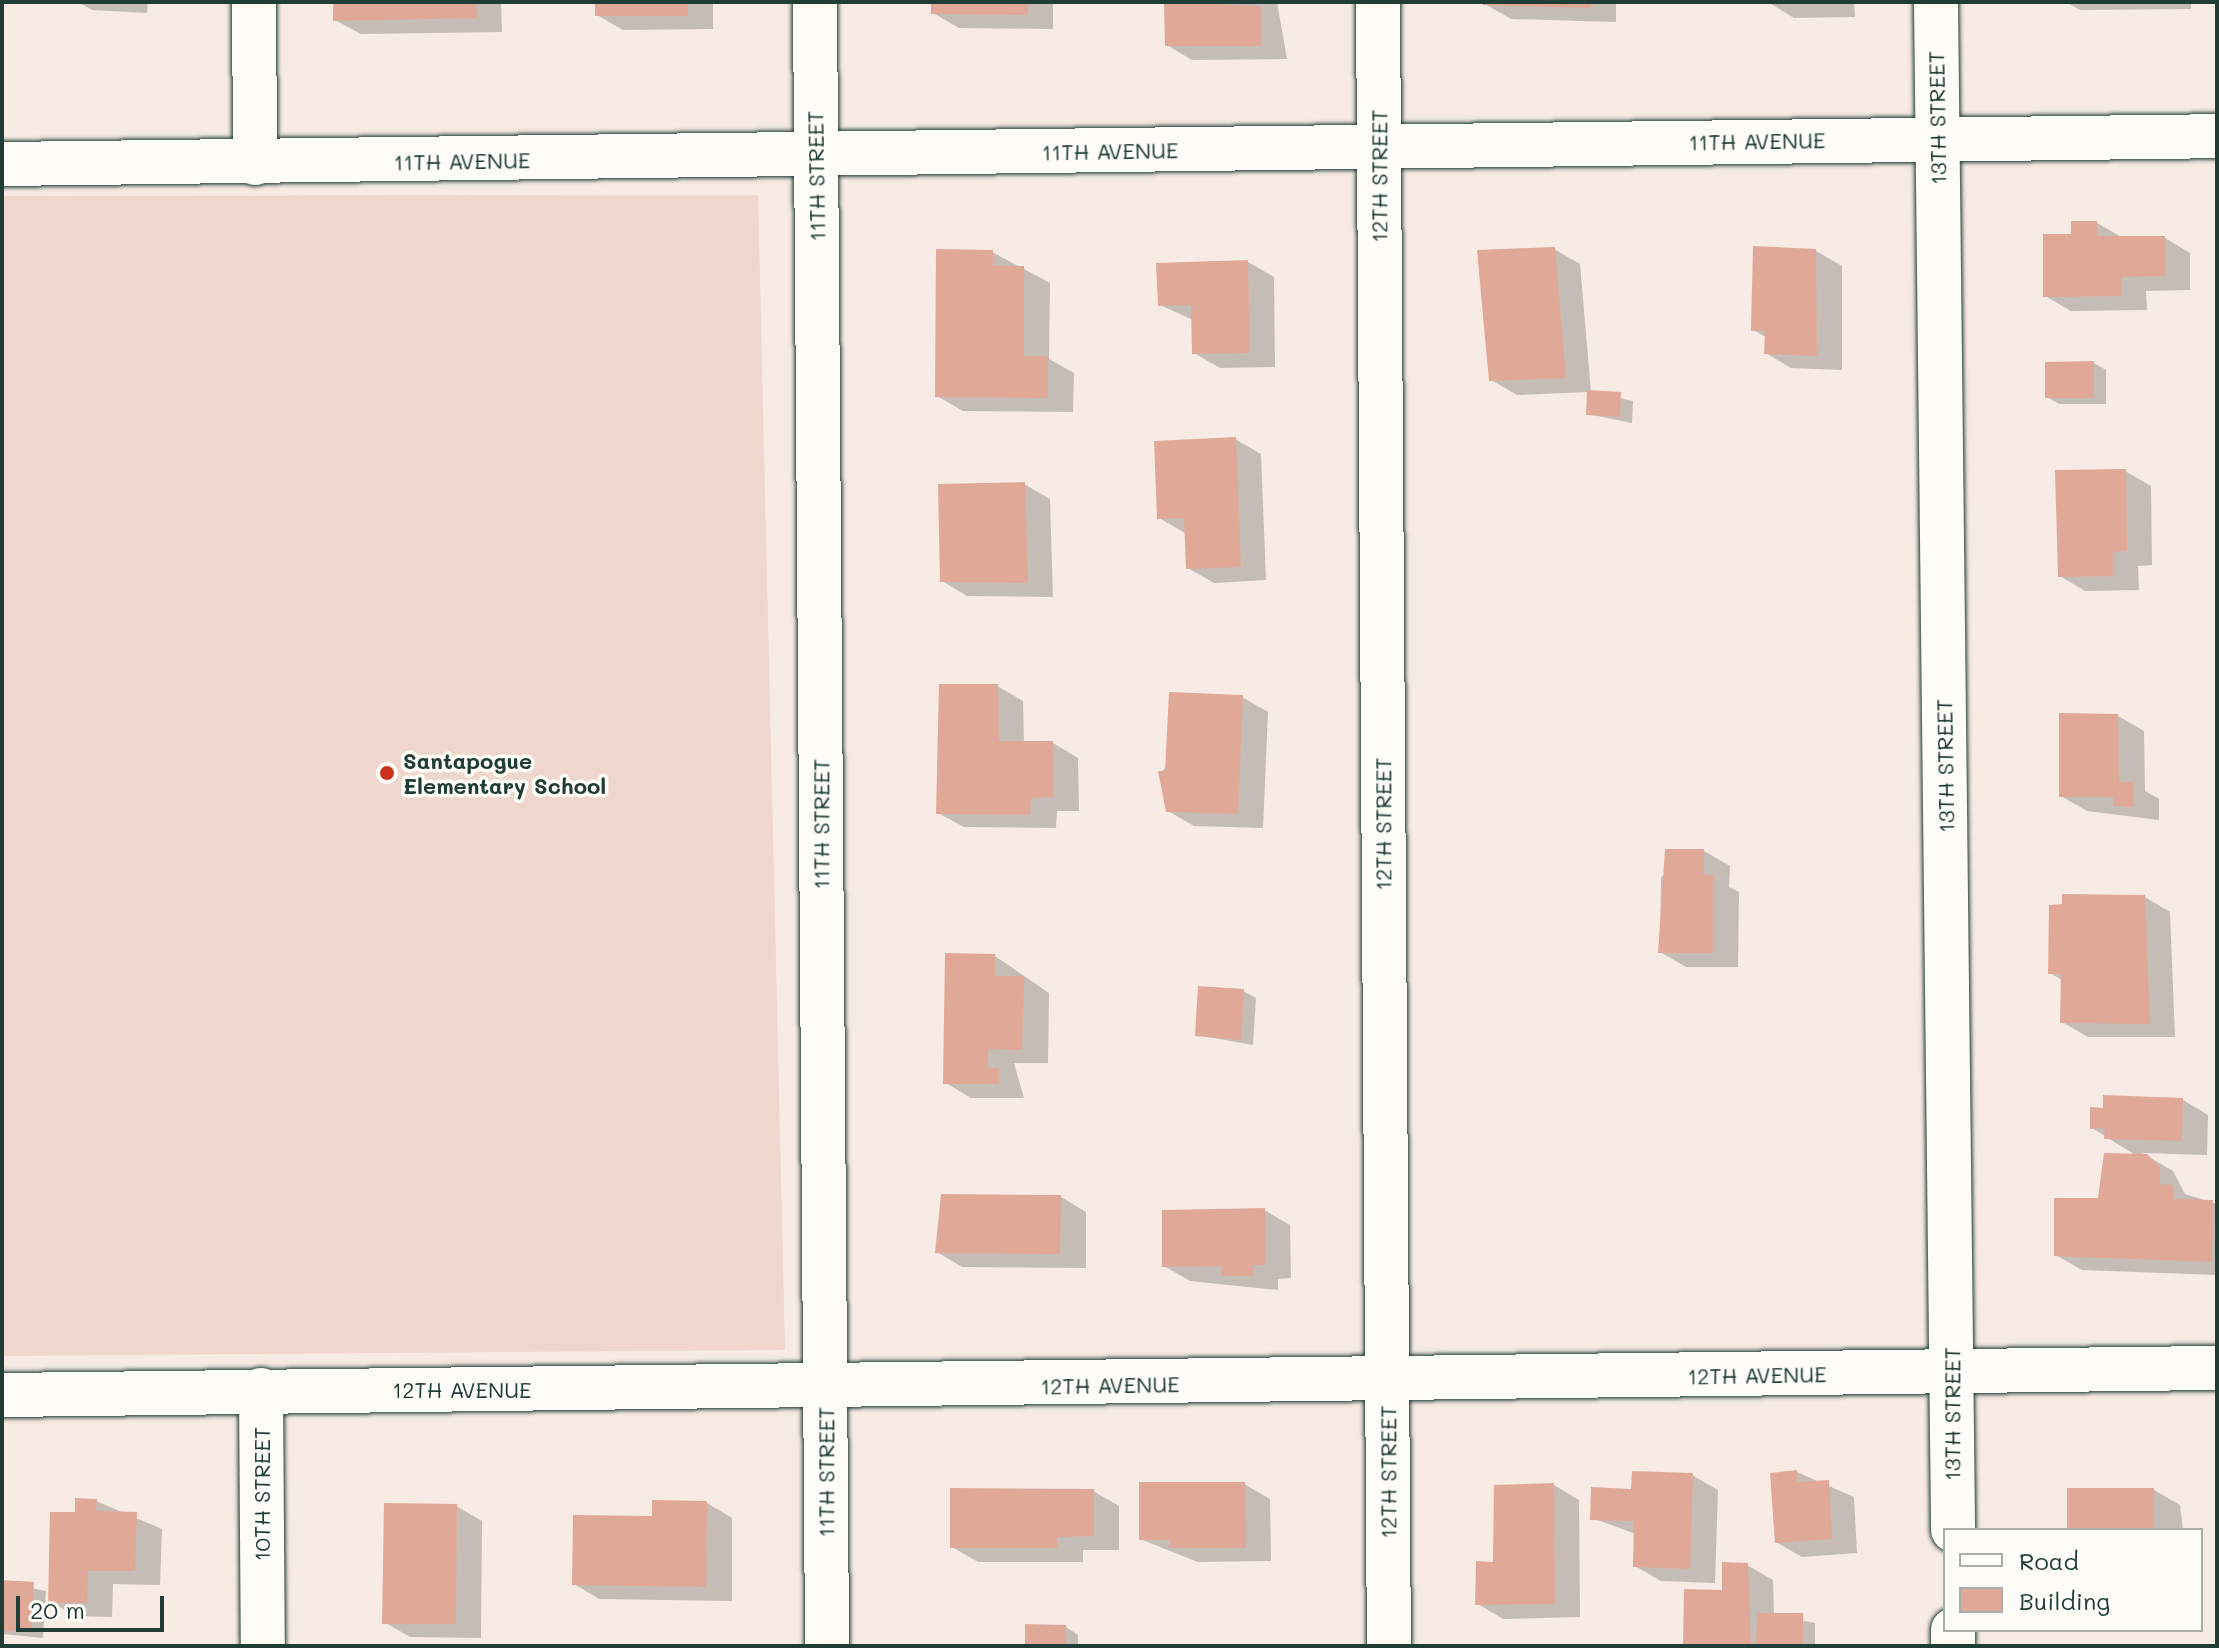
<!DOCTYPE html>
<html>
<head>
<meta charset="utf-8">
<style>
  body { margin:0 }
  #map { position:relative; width:2219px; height:1648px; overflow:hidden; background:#f7ebe4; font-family:Mali,sans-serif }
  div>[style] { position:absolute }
  .built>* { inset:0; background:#f0d7cd }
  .shadow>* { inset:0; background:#0003 }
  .building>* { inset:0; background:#e0a997 }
  .roads { filter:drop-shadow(0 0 2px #1f3d34) drop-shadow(0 0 2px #1f3d34) }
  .minor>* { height:44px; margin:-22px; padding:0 22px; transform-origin:22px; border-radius:22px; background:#fdfcf7 }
  .dots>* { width:22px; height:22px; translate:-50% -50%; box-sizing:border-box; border:4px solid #fdfcf7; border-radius:50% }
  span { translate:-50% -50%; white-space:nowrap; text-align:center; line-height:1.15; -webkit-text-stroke:7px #fdfcf7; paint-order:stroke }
  .street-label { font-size:22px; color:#1f3d34 }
  .poi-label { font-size:22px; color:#1f3d34; font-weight:700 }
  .left { translate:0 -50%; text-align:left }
  .frame { position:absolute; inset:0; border:4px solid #1f3d34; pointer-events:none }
  .legend { position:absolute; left:1943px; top:1528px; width:260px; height:104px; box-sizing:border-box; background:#fdfcf7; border:2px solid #a4b0a9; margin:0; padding:10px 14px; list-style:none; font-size:24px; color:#1f3d34 }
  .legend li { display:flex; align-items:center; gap:16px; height:40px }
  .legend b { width:40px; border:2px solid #a4b0a9 }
  .scale { position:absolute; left:16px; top:1596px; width:148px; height:36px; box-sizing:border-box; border:4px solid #1f3d34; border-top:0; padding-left:10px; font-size:24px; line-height:28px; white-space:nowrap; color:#1f3d34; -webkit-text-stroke:6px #fdfcf7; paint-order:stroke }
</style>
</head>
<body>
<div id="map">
  <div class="built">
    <div style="clip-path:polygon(758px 195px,785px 1350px,2px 1356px,2px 196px)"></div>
  </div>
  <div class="shadow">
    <div style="clip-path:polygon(78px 2px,148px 2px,147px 13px,92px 10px)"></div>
    <div style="clip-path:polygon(335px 2px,501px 2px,502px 32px,361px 34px,335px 20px)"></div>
    <div style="clip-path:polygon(597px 2px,713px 2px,713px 29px,623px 30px,597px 15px)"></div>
    <div style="clip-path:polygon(933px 2px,1053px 2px,1053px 29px,959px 28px,933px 13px)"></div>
    <div style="clip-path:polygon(1166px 2px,1277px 2px,1287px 59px,1192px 60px,1167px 45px)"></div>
    <div style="clip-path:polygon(1616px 2px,1616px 22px,1511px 19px,1485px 4px)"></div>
    <div style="clip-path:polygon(1854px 2px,1855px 17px,1794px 18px,1768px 2px)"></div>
    <div style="clip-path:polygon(2066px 2px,2191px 2px,2191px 9px,2080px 10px)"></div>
    <div style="clip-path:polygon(2097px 223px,2123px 238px,2165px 238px,2190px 253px,2190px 290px,2146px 291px,2147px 310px,2071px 311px,2045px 296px,2073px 236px)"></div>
    <div style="clip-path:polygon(1554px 249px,1580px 264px,1591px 392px,1633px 401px,1632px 423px,1588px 414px,1589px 392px,1517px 395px,1491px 380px)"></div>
    <div style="clip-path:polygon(1816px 251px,1842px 266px,1842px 370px,1791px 368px,1766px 353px,1766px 337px,1753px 330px)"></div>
    <div style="clip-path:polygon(992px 252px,1050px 283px,1049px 359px,1074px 373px,1073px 412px,963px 411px,937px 396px)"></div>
    <div style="clip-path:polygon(1248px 262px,1274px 277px,1275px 367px,1220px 368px,1194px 353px,1193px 320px,1160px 305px)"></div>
    <div style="clip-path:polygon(2094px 363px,2106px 370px,2106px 404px,2059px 404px,2047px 397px)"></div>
    <div style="clip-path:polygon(1235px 439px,1261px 454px,1266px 580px,1214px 583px,1188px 568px,1185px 533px,1159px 518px)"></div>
    <div style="clip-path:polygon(2125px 471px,2151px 486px,2152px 565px,2138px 566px,2139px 590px,2085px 591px,2060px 576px)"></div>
    <div style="clip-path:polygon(1024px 484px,1050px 499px,1053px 597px,967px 596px,942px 581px)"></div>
    <div style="clip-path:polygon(997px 686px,1023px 701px,1024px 743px,1053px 743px,1078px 758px,1079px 811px,1057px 811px,1056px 828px,964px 827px,938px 813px)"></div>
    <div style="clip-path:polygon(1242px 697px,1268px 712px,1263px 828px,1194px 826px,1168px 811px,1160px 773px)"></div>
    <div style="clip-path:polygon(2118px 716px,2144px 731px,2145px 791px,2159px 799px,2159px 820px,2087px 811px,2061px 796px)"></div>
    <div style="clip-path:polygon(1704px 851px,1730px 866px,1729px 887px,1739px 892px,1738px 967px,1686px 967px,1660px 952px,1661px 877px)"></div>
    <div style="clip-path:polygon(2145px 897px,2170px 912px,2175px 1037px,2088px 1037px,2062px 1022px,2062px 980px,2050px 973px)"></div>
    <div style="clip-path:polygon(995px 956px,1049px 993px,1048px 1063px,1014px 1063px,1024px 1098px,971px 1098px,946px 1083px)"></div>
    <div style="clip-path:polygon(1243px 991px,1256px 998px,1253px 1045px,1197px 1035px)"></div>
    <div style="clip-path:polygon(2183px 1100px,2208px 1115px,2207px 1155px,2142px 1153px,2173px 1171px,2185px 1194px,2217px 1204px,2217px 1275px,2082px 1270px,2056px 1255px,2137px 1156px,2092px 1128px)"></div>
    <div style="clip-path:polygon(1061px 1197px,1086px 1212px,1086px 1268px,962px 1267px,937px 1252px)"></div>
    <div style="clip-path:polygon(1264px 1210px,1290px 1225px,1291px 1278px,1278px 1279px,1278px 1290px,1190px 1281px,1164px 1266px)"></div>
    <div style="clip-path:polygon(1797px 1472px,1854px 1497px,1857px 1553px,1802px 1557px,1776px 1542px)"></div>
    <div style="clip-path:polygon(1692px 1475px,1718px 1490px,1715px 1583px,1661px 1581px,1635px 1566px,1636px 1534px,1592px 1518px,1633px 1491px)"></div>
    <div style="clip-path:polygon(1244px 1484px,1270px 1499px,1271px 1561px,1198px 1562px,1140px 1539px)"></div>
    <div style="clip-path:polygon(1554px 1485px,1579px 1500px,1580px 1617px,1503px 1619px,1478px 1604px,1495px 1564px)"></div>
    <div style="clip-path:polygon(2154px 1490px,2180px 1505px,2183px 1530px,2069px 1530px)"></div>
    <div style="clip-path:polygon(1093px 1491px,1119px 1506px,1119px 1550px,1083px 1550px,1083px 1562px,978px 1562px,952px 1547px)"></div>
    <div style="clip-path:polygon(96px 1501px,162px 1529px,160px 1585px,113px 1584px,112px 1617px,75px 1616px,50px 1601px)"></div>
    <div style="clip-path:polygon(707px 1503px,732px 1518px,732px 1601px,599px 1599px,574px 1584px,654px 1518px)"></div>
    <div style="clip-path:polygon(456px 1506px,482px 1521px,481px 1638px,410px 1637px,384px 1622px)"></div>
    <div style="clip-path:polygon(1747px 1565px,1773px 1580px,1774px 1615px,1815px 1623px,1815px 1646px,1685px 1646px)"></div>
    <div style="clip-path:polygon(2px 1582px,46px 1591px,43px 1638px,2px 1634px)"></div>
    <div style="clip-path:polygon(1066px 1627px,1078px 1635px,1078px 1646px,1027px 1646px)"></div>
  </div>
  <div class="building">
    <div style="clip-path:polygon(333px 2px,476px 2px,477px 18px,333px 21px)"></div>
    <div style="clip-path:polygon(595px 2px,688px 2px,688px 16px,595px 16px)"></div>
    <div style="clip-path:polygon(931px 2px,1028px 2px,1028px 15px,931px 14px)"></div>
    <div style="clip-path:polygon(1164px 2px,1261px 6px,1261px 46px,1165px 46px)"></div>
    <div style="clip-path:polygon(1483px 2px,1591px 2px,1591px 8px,1483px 5px)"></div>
    <div style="clip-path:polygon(2071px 221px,2097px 221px,2097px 236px,2165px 236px,2165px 276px,2121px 277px,2122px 296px,2043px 297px,2043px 234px,2071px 234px)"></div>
    <div style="clip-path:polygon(1753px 246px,1816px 249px,1817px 356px,1764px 354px,1765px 331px,1751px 331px)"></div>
    <div style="clip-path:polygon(1555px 247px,1566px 378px,1489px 381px,1477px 250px)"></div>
    <div style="clip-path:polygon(936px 249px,993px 250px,993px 266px,1024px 266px,1024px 356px,1048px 356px,1048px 398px,935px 397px)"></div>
    <div style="clip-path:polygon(1248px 260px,1250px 353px,1192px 354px,1191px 305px,1158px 306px,1156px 263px)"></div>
    <div style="clip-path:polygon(2094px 361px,2094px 398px,2045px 398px,2045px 362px)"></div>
    <div style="clip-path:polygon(1587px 390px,1621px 392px,1620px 417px,1586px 415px)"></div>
    <div style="clip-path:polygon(1236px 437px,1241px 567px,1186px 569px,1184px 518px,1157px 519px,1154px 441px)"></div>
    <div style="clip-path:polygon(2126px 469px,2127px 551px,2113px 552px,2113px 576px,2058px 577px,2055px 470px)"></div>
    <div style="clip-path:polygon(1025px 482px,1028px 583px,940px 582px,938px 484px)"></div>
    <div style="clip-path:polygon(939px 684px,998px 684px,999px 741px,1053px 741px,1053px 797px,1031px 798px,1030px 815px,936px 814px)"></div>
    <div style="clip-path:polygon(1169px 692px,1243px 695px,1238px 814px,1166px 812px,1158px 771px,1165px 771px)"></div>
    <div style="clip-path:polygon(2059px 713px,2118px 714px,2119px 782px,2133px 782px,2134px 807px,2113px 806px,2113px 797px,2059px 797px)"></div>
    <div style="clip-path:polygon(1665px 849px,1704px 849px,1704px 875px,1713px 875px,1713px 953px,1658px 953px)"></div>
    <div style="clip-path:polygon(2062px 894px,2145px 895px,2150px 1024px,2060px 1023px,2061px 974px,2048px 974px,2049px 905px,2062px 904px)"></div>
    <div style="clip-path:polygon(945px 953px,995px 954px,995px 976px,1024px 976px,1022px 1050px,988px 1049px,988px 1068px,999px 1068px,999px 1084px,943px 1084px)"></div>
    <div style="clip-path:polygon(1198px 986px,1244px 989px,1241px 1040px,1195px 1036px)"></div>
    <div style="clip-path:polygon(2103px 1095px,2183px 1098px,2182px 1141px,2104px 1139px,2105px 1128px,2090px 1129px,2090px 1107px,2103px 1108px)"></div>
    <div style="clip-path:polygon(2104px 1153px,2147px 1154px,2160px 1167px,2160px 1184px,2173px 1185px,2173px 1199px,2213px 1200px,2212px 1262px,2054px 1256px,2054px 1198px,2098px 1198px)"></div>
    <div style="clip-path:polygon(941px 1194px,1061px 1195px,1060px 1254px,935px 1253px)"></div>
    <div style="clip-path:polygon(1265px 1208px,1266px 1265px,1253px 1265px,1253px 1276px,1222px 1276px,1222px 1266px,1162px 1267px,1162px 1210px)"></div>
    <div style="clip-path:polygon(1797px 1470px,1797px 1482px,1829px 1480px,1832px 1539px,1775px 1543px,1770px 1473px)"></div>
    <div style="clip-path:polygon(1632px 1471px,1693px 1473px,1690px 1569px,1633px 1567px,1634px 1521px,1590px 1520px,1591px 1487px,1631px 1489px)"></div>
    <div style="clip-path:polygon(1139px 1482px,1245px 1482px,1246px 1548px,1170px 1548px,1170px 1540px,1139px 1540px)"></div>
    <div style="clip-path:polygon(1554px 1483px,1555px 1604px,1475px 1605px,1476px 1561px,1493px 1562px,1494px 1485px)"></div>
    <div style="clip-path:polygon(950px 1488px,1094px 1489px,1094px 1536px,1057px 1537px,1057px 1548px,950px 1548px)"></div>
    <div style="clip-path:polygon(2067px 1488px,2154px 1488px,2154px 1530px,2067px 1530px)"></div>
    <div style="clip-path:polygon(75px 1498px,97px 1499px,96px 1511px,137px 1512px,135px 1571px,88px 1571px,87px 1603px,48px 1603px,50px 1512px,75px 1512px)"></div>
    <div style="clip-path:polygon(652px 1500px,707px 1501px,706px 1587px,572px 1585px,573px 1515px,652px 1516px)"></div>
    <div style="clip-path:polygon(384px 1503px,457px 1504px,456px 1624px,382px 1624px)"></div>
    <div style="clip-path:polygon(1722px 1562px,1748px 1563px,1751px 1646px,1683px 1646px,1684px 1589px,1722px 1590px)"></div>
    <div style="clip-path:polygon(2px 1580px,34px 1582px,31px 1632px,2px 1631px)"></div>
    <div style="clip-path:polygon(1757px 1613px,1803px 1613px,1803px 1646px,1756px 1646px)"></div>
    <div style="clip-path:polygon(1025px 1624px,1066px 1625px,1066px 1646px,1025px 1646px)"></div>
  </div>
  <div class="roads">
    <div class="minor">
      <div style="left:254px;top:2px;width:161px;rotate:89.6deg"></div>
      <div style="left:815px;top:2px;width:1644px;rotate:89.58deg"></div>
      <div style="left:1378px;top:2px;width:1644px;rotate:89.62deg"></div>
      <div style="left:1936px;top:2px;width:1528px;rotate:89.36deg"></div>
      <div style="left:2px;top:164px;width:2215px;rotate:-0.72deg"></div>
      <div style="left:261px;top:1390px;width:256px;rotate:89.6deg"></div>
      <div style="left:2px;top:1395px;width:2215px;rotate:-0.7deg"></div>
      <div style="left:1953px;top:1630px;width:16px;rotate:90deg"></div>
    </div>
  </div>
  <div class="dots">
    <div style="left:387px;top:773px;background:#c8321e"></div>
  </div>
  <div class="street-label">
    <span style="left:1937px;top:118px;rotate:-91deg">13TH STREET</span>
    <span style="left:1757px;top:141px;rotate:-1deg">11TH AVENUE</span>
    <span style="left:1110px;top:151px;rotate:-1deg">11TH AVENUE</span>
    <span style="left:462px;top:161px;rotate:-1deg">11TH AVENUE</span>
    <span style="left:816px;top:176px;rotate:-91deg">11TH STREET</span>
    <span style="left:1379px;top:176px;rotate:-90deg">12TH STREET</span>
    <span style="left:1945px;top:766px;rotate:-91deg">13TH STREET</span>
    <span style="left:821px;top:824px;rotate:-90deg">11TH STREET</span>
    <span style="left:1383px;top:824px;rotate:-90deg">12TH STREET</span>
    <span style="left:1757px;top:1375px;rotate:-1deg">12TH AVENUE</span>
    <span style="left:1110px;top:1385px;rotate:-1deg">12TH AVENUE</span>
    <span style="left:462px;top:1390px">12TH AVENUE</span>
    <span style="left:1952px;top:1414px;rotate:-90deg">13TH STREET</span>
    <span style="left:826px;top:1472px;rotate:-90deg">11TH STREET</span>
    <span style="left:1388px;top:1472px;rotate:-90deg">12TH STREET</span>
    <span style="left:262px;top:1494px;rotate:-90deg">10TH STREET</span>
  </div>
  <div class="poi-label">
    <span class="left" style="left:403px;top:773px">Santapogue<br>Elementary School</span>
  </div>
  <div class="frame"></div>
  <ul class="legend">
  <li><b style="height:10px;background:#fdfcf7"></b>Road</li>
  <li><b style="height:22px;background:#e0a997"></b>Building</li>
  </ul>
  <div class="scale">20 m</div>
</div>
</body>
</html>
